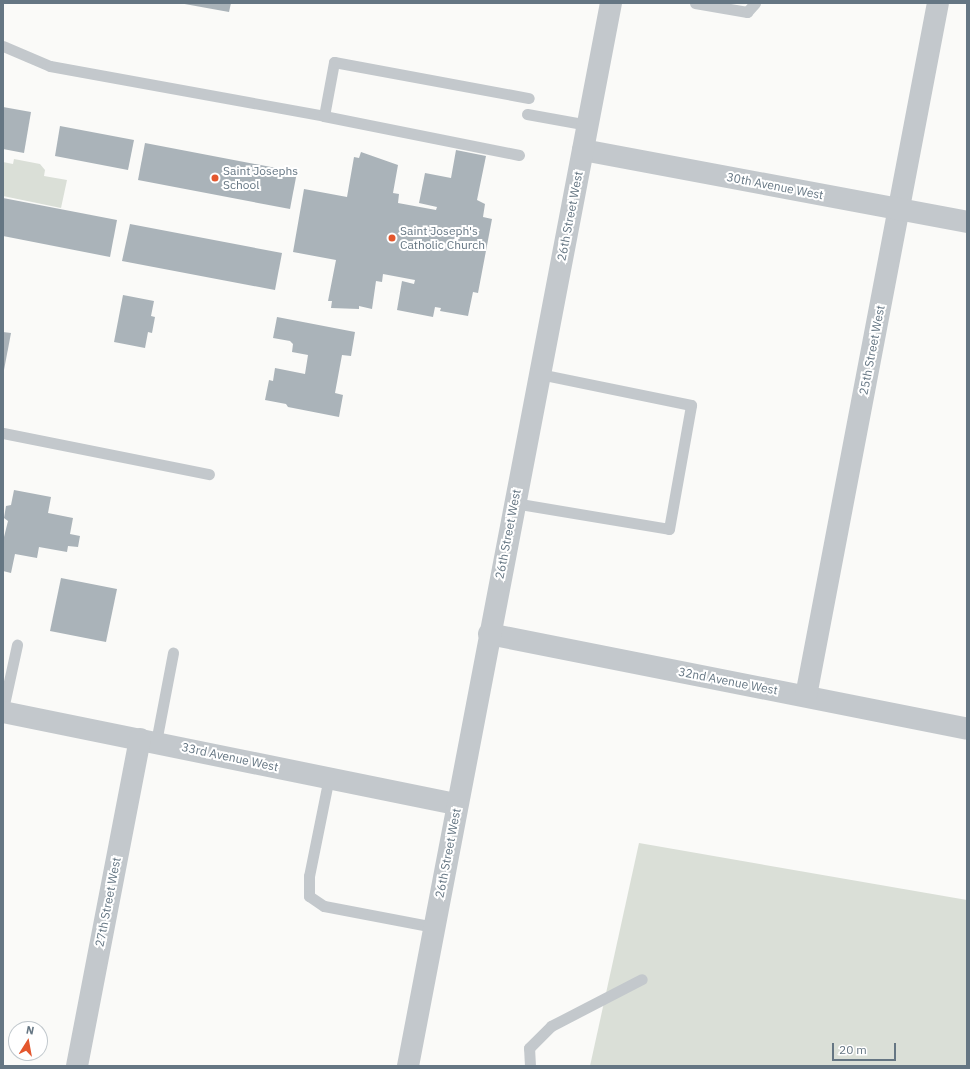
<!DOCTYPE html>
<html>
<head>
<meta charset="utf-8">
<style>
  body { margin:0 }
  #map { position:relative; width:970px; height:1069px; overflow:hidden; background:#fafaf8; font-family:"IBM Plex Sans",sans-serif }
  div>[style] { position:absolute }
  .green>* { inset:0; background:#dadfd7 }
  .building>* { inset:0; background:#aab3b9 }
  .service>* { height:11px; margin:-5.5px; padding:0 5.5px; transform-origin:5.5px; border-radius:5.5px; background:#c3c8cc }
  .minor>* { height:22px; margin:-11px; padding:0 11px; transform-origin:11px; border-radius:11px; background:#c3c8cc }
  .tertiary>* { height:22px; margin:-11px; padding:0 11px; transform-origin:11px; border-radius:11px; background:#c3c8cc }
  .dots>* { width:11px; height:11px; translate:-50% -50%; box-sizing:border-box; border:2px solid #fff; border-radius:50% }
  span { translate:-50% -50%; white-space:nowrap; text-align:center; line-height:1.15; -webkit-text-stroke:4px #fff; paint-order:stroke }
  .poi-label { font-size:12px; color:#657683 }
  .left { translate:0 -50%; text-align:left }
  .street-label { font-size:12px; color:#657683 }
  .frame { position:absolute; inset:0; border:4px solid #657683; pointer-events:none }
  .north { position:absolute; left:8px; top:1021px; width:40px; height:40px; box-sizing:border-box; background:#fff; border:1px solid #c1c8cd; border-radius:50%; rotate:11deg; font-size:11px; font-weight:700; line-height:16px; text-align:center; color:#657683 }
  .north::after { content:''; display:block; margin:auto; width:14px; height:18px; background:#e4572e; clip-path:polygon(50% 0,100% 100%,50% 72%,0 100%) }
  .scale { position:absolute; left:832px; top:1043px; width:64px; height:18px; box-sizing:border-box; border:2px solid #657683; border-top:0; padding-left:5px; font-size:12px; line-height:14px; white-space:nowrap; color:#657683; -webkit-text-stroke:3px #fff; paint-order:stroke }
</style>
</head>
<body>
<div id="map">
  <div class="green">
    <div style="clip-path:polygon(14px 159px,40px 164px,45px 170px,44px 176px,67px 180px,61px 208px,3px 196px,3px 162px,13px 164px)"></div>
    <div style="clip-path:polygon(639px 843px,967px 900px,967px 1066px,590px 1066px)"></div>
  </div>
  <div class="building">
    <div style="clip-path:polygon(179px 3px,231px 3px,229px 12px)"></div>
    <div style="clip-path:polygon(3px 107px,31px 112px,24px 153px,3px 149px)"></div>
    <div style="clip-path:polygon(60px 126px,134px 140px,128px 170px,55px 156px)"></div>
    <div style="clip-path:polygon(145px 143px,297px 172px,290px 209px,138px 180px)"></div>
    <div style="clip-path:polygon(456px 150px,486px 156px,477px 200px,485px 204px,483px 217px,492px 219px,478px 293px,473px 292px,468px 316px,440px 311px,441px 308px,435px 307px,433px 317px,397px 310px,402px 281px,414px 284px,415px 280px,383px 274px,382px 282px,376px 281px,372px 309px,359px 306px,359px 309px,331px 308px,332px 301px,328px 301px,336px 260px,293px 252px,304px 189px,347px 197px,354px 157px,359px 158px,361px 152px,398px 165px,393px 193px,399px 194px,398px 203px,436px 210px,437px 207px,419px 203px,425px 173px,451px 178px)"></div>
    <div style="clip-path:polygon(3px 198px,117px 220px,110px 257px,3px 236px)"></div>
    <div style="clip-path:polygon(130px 224px,282px 253px,275px 290px,122px 261px)"></div>
    <div style="clip-path:polygon(123px 295px,154px 301px,151px 316px,155px 317px,152px 333px,148px 332px,145px 348px,114px 342px)"></div>
    <div style="clip-path:polygon(277px 317px,355px 332px,351px 356px,342px 355px,335px 393px,343px 395px,339px 417px,288px 407px,286px 404px,265px 400px,269px 380px,273px 381px,275px 368px,305px 374px,308px 355px,292px 352px,293px 344px,290px 341px,273px 338px)"></div>
    <div style="clip-path:polygon(3px 332px,11px 333px,4px 370px,3px 370px)"></div>
    <div style="clip-path:polygon(14px 490px,51px 497px,48px 513px,73px 518px,70px 534px,80px 536px,78px 547px,68px 546px,67px 552px,39px 547px,37px 558px,15px 554px,11px 573px,3px 571px,3px 541px,8px 521px,4px 518px,6px 506px,11px 505px)"></div>
    <div style="clip-path:polygon(61px 578px,117px 589px,106px 642px,50px 631px)"></div>
  </div>
  <div class="service">
    <div style="left:695px;top:3px;width:53px;rotate:9.8deg"></div>
    <div style="left:747px;top:12px;width:12px;rotate:-48deg"></div>
    <div style="left:3px;top:46px;width:51px;rotate:23.1deg"></div>
    <div style="left:50px;top:66px;width:279px;rotate:10.3deg"></div>
    <div style="left:527px;top:114px;width:62px;rotate:10.2deg"></div>
    <div style="left:519px;top:155px;width:199px;rotate:-168.7deg"></div>
    <div style="left:324px;top:116px;width:55px;rotate:-79.5deg"></div>
    <div style="left:334px;top:62px;width:198px;rotate:10.5deg"></div>
    <div style="left:3px;top:433px;width:210px;rotate:11.3deg"></div>
    <div style="left:514px;top:503px;width:157px;rotate:9.5deg"></div>
    <div style="left:669px;top:529px;width:126px;rotate:-79.9deg"></div>
    <div style="left:691px;top:405px;width:154px;rotate:-168.4deg"></div>
    <div style="left:3px;top:709px;width:66px;rotate:-77.7deg"></div>
    <div style="left:156px;top:742px;width:91px;rotate:-79.2deg"></div>
    <div style="left:329px;top:777px;width:101px;rotate:101.4deg"></div>
    <div style="left:309px;top:876px;width:20px;rotate:90deg"></div>
    <div style="left:309px;top:896px;width:18px;rotate:34deg"></div>
    <div style="left:324px;top:906px;width:112px;rotate:10.8deg"></div>
    <div style="left:530px;top:1066px;width:18px;rotate:-93deg"></div>
    <div style="left:529px;top:1048px;width:31px;rotate:-45deg"></div>
    <div style="left:551px;top:1026px;width:102px;rotate:-27.3deg"></div>
  </div>
  <div class="minor">
    <div style="left:489px;top:634px;width:487px;rotate:11.2deg"></div>
    <div style="left:806px;top:696px;width:705px;rotate:-79.22deg"></div>
    <div style="left:3px;top:712px;width:463px;rotate:11.5deg"></div>
    <div style="left:77px;top:1066px;width:333px;rotate:-79.1deg"></div>
  </div>
  <div class="tertiary">
    <div style="left:583px;top:150px;width:391px;rotate:10.6deg"></div>
    <div style="left:408px;top:1066px;width:1082px;rotate:-79.19deg"></div>
  </div>
  <div class="dots">
    <div style="left:215px;top:178px;background:#e4572e"></div>
    <div style="left:392px;top:238px;background:#e4572e"></div>
  </div>
  <div class="poi-label">
    <span class="left" style="left:223px;top:178px">Saint Josephs<br>School</span>
    <span class="left" style="left:400px;top:238px">Saint Joseph's<br>Catholic Church</span>
  </div>
  <div class="street-label">
    <span style="left:775px;top:186px;rotate:11deg">30th Avenue West</span>
    <span style="left:570px;top:216px;rotate:-79deg">26th Street West</span>
    <span style="left:872px;top:350px;rotate:-79deg">25th Street West</span>
    <span style="left:508px;top:534px;rotate:-79deg">26th Street West</span>
    <span style="left:728px;top:681px;rotate:11deg">32nd Avenue West</span>
    <span style="left:230px;top:757px;rotate:12deg">33rd Avenue West</span>
    <span style="left:448px;top:853px;rotate:-79deg">26th Street West</span>
    <span style="left:108px;top:902px;rotate:-79deg">27th Street West</span>
  </div>
  <div class="frame"></div>
  <div class="north">N</div>
  <div class="scale">20 m</div>
</div>
</body>
</html>
